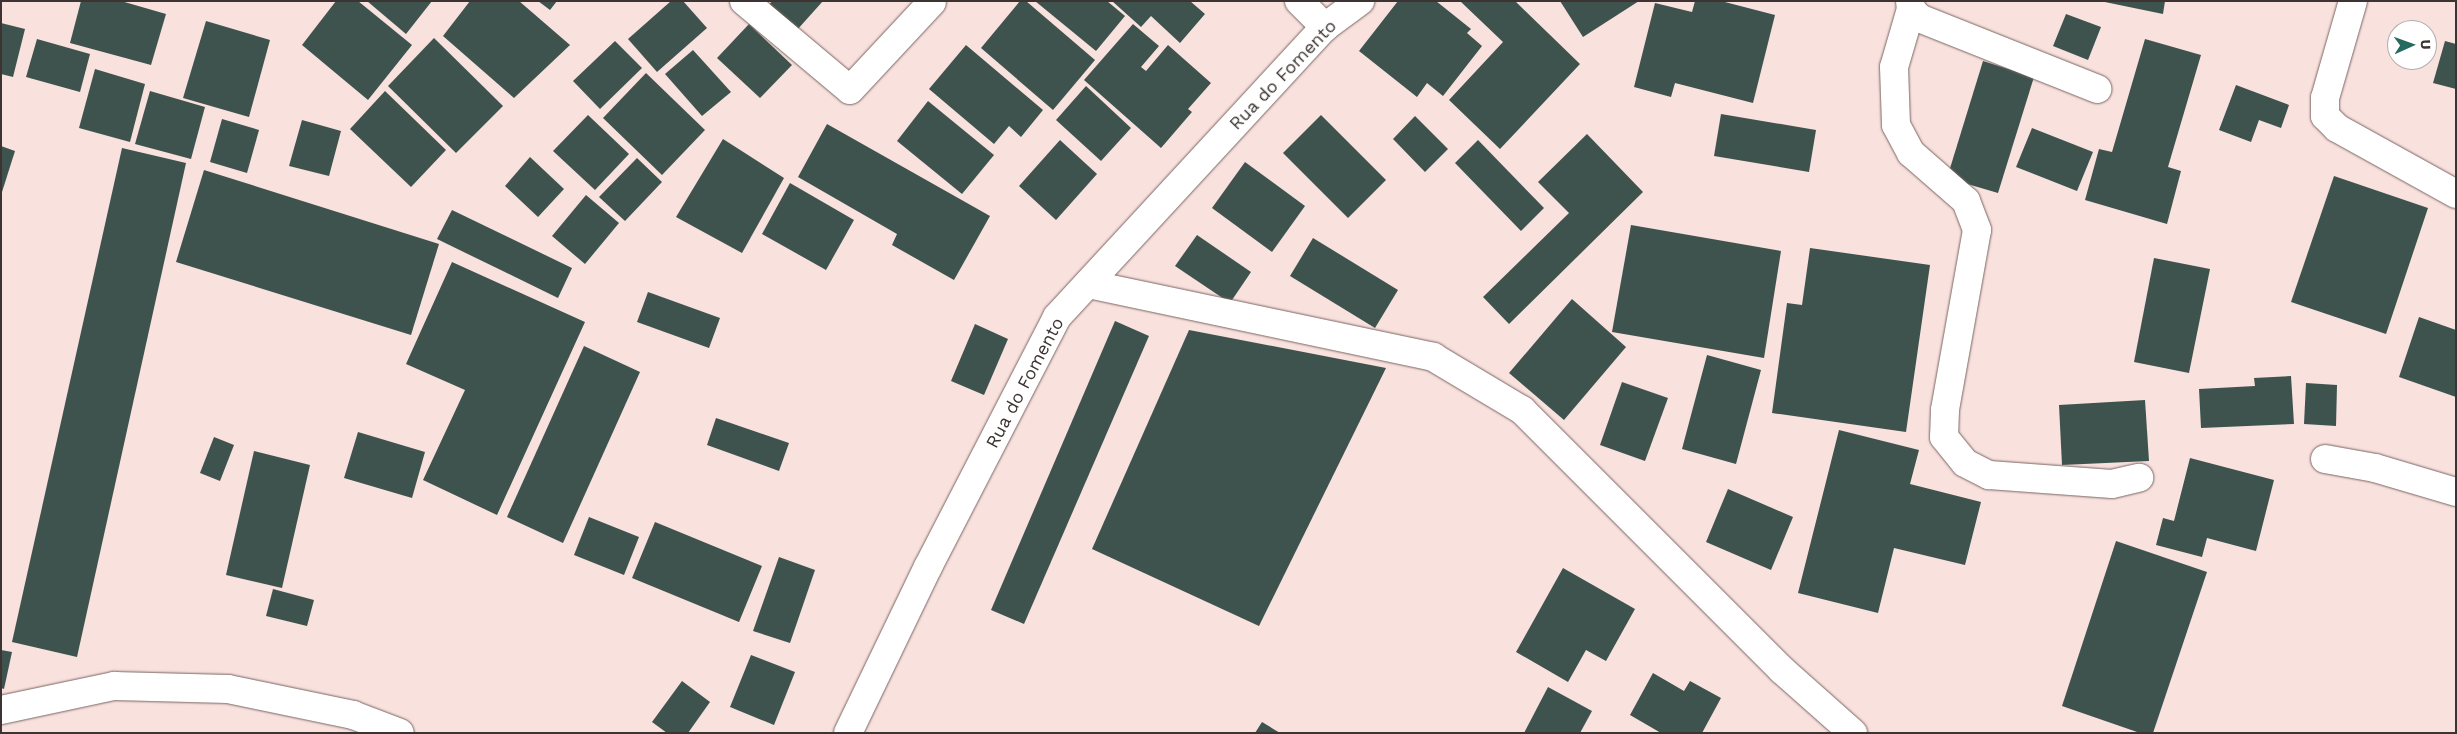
<!DOCTYPE html>
<html>
<head>
<meta charset="utf-8">
<style>
  body { margin:0 }
  #map { position:relative; width:2457px; height:734px; overflow:hidden; background:#f9e1de; font-family:"Work Sans",sans-serif }
  div>[style] { position:absolute }
  .building>* { inset:0; background:#3e534e }
  .roads { filter:drop-shadow(0 0 1px #796562) drop-shadow(0 0 1px #796562) }
  .minor>* { height:28px; margin:-14px; padding:0 14px; transform-origin:14px; border-radius:14px; background:#fff }
  .tertiary>* { height:28px; margin:-14px; padding:0 14px; transform-origin:14px; border-radius:14px; background:#fff }
  span { translate:-50% -50%; white-space:nowrap; text-align:center; line-height:1.15; -webkit-text-stroke:5px #fff; paint-order:stroke }
  .street-label { font-size:18px; color:#3c3332 }
  .frame { position:absolute; inset:0; border:2px solid #3c3332; pointer-events:none }
  .north { position:absolute; left:2387px; top:20px; width:50px; height:50px; box-sizing:border-box; background:#fff; border:1px solid #b1adad; border-radius:50%; rotate:88deg; font-size:14px; font-weight:700; line-height:20px; text-align:center; color:#3c3332 }
  .north::after { content:''; display:block; margin:auto; width:18px; height:22px; background:#246a5d; clip-path:polygon(50% 0,100% 100%,50% 72%,0 100%) }
</style>
</head>
<body>
<div id="map">
  <div class="building">
    <div style="clip-path:polygon(81px 1px,121px 1px,166px 14px,151px 65px,70px 43px)"></div>
    <div style="clip-path:polygon(336px 1px,358px 1px,412px 45px,368px 100px,302px 45px)"></div>
    <div style="clip-path:polygon(367px 1px,432px 1px,406px 34px)"></div>
    <div style="clip-path:polygon(470px 1px,519px 1px,570px 45px,514px 98px,443px 36px)"></div>
    <div style="clip-path:polygon(538px 1px,557px 1px,550px 10px)"></div>
    <div style="clip-path:polygon(671px 1px,683px 1px,707px 28px,657px 72px,628px 39px)"></div>
    <div style="clip-path:polygon(772px 1px,823px 1px,797px 30px,769px 5px)"></div>
    <div style="clip-path:polygon(1020px 1px,1026px 1px,1095px 60px,1053px 110px,981px 48px)"></div>
    <div style="clip-path:polygon(1035px 1px,1107px 1px,1125px 16px,1096px 51px)"></div>
    <div style="clip-path:polygon(1112px 1px,1190px 1px,1205px 14px,1180px 43px,1151px 16px,1141px 27px)"></div>
    <div style="clip-path:polygon(1398px 1px,1436px 1px,1471px 29px,1467px 33px,1482px 46px,1443px 96px,1427px 83px,1417px 97px,1359px 51px)"></div>
    <div style="clip-path:polygon(1460px 1px,1515px 1px,1580px 64px,1500px 149px,1449px 100px,1503px 42px)"></div>
    <div style="clip-path:polygon(1560px 1px,1639px 1px,1583px 37px)"></div>
    <div style="clip-path:polygon(1695px 1px,1721px 1px,1775px 15px,1753px 103px,1675px 83px,1671px 97px,1634px 87px,1655px 3px,1692px 12px)"></div>
    <div style="clip-path:polygon(2100px 1px,2165px 1px,2163px 14px)"></div>
    <div style="clip-path:polygon(2066px 14px,2101px 27px,2088px 60px,2053px 46px)"></div>
    <div style="clip-path:polygon(206px 21px,270px 40px,249px 117px,183px 98px)"></div>
    <div style="clip-path:polygon(1px 23px,25px 29px,13px 77px,1px 74px)"></div>
    <div style="clip-path:polygon(749px 24px,792px 65px,760px 98px,717px 58px)"></div>
    <div style="clip-path:polygon(1133px 24px,1159px 46px,1141px 67px,1146px 71px,1168px 45px,1211px 83px,1188px 109px,1192px 112px,1161px 148px,1084px 80px)"></div>
    <div style="clip-path:polygon(434px 38px,503px 106px,456px 153px,388px 86px)"></div>
    <div style="clip-path:polygon(37px 39px,90px 54px,80px 92px,26px 77px)"></div>
    <div style="clip-path:polygon(2145px 39px,2201px 55px,2168px 167px,2181px 171px,2167px 224px,2085px 200px,2099px 149px,2112px 152px)"></div>
    <div style="clip-path:polygon(615px 41px,642px 68px,600px 109px,573px 81px)"></div>
    <div style="clip-path:polygon(2445px 41px,2456px 44px,2456px 89px,2433px 83px)"></div>
    <div style="clip-path:polygon(966px 45px,1043px 110px,1021px 137px,1009px 126px,994px 144px,929px 89px)"></div>
    <div style="clip-path:polygon(693px 50px,731px 92px,702px 116px,665px 74px)"></div>
    <div style="clip-path:polygon(1983px 61px,2034px 77px,1998px 193px,1947px 178px)"></div>
    <div style="clip-path:polygon(95px 69px,145px 84px,130px 142px,79px 128px)"></div>
    <div style="clip-path:polygon(646px 73px,705px 130px,662px 175px,603px 118px)"></div>
    <div style="clip-path:polygon(2236px 85px,2289px 105px,2281px 128px,2259px 120px,2251px 142px,2219px 130px)"></div>
    <div style="clip-path:polygon(1086px 86px,1131px 128px,1101px 161px,1056px 120px)"></div>
    <div style="clip-path:polygon(150px 91px,205px 107px,191px 159px,135px 144px)"></div>
    <div style="clip-path:polygon(385px 91px,446px 150px,411px 187px,350px 129px)"></div>
    <div style="clip-path:polygon(928px 101px,994px 155px,962px 194px,897px 141px)"></div>
    <div style="clip-path:polygon(1721px 114px,1816px 130px,1809px 172px,1714px 156px)"></div>
    <div style="clip-path:polygon(588px 115px,629px 154px,595px 190px,553px 151px)"></div>
    <div style="clip-path:polygon(1321px 115px,1386px 180px,1348px 218px,1283px 153px)"></div>
    <div style="clip-path:polygon(1415px 116px,1448px 149px,1425px 172px,1393px 139px)"></div>
    <div style="clip-path:polygon(222px 119px,259px 130px,247px 173px,210px 162px)"></div>
    <div style="clip-path:polygon(302px 120px,341px 131px,329px 176px,289px 166px)"></div>
    <div style="clip-path:polygon(827px 124px,990px 216px,954px 280px,892px 245px,897px 234px,798px 177px)"></div>
    <div style="clip-path:polygon(2032px 128px,2093px 152px,2077px 191px,2016px 167px)"></div>
    <div style="clip-path:polygon(1587px 134px,1643px 192px,1509px 324px,1483px 297px,1569px 213px,1538px 182px)"></div>
    <div style="clip-path:polygon(723px 139px,784px 178px,742px 253px,676px 217px)"></div>
    <div style="clip-path:polygon(1060px 140px,1097px 174px,1056px 220px,1019px 186px)"></div>
    <div style="clip-path:polygon(1478px 140px,1544px 208px,1521px 231px,1455px 163px)"></div>
    <div style="clip-path:polygon(1px 146px,15px 151px,2px 192px,1px 192px)"></div>
    <div style="clip-path:polygon(122px 148px,186px 163px,77px 657px,12px 642px)"></div>
    <div style="clip-path:polygon(530px 157px,564px 189px,538px 217px,505px 186px)"></div>
    <div style="clip-path:polygon(637px 158px,662px 182px,625px 221px,599px 197px)"></div>
    <div style="clip-path:polygon(1245px 162px,1305px 206px,1272px 252px,1212px 208px)"></div>
    <div style="clip-path:polygon(204px 170px,439px 244px,411px 335px,176px 262px)"></div>
    <div style="clip-path:polygon(2334px 176px,2428px 208px,2386px 334px,2291px 302px)"></div>
    <div style="clip-path:polygon(790px 183px,854px 220px,826px 270px,762px 234px)"></div>
    <div style="clip-path:polygon(586px 195px,619px 223px,585px 264px,552px 236px)"></div>
    <div style="clip-path:polygon(452px 210px,572px 268px,558px 298px,437px 239px)"></div>
    <div style="clip-path:polygon(1631px 225px,1781px 251px,1764px 358px,1612px 332px)"></div>
    <div style="clip-path:polygon(1197px 235px,1251px 272px,1230px 303px,1175px 266px)"></div>
    <div style="clip-path:polygon(1313px 238px,1398px 290px,1375px 328px,1290px 276px)"></div>
    <div style="clip-path:polygon(1810px 248px,1930px 265px,1906px 432px,1772px 413px,1787px 303px,1802px 305px)"></div>
    <div style="clip-path:polygon(2154px 258px,2210px 269px,2189px 373px,2134px 362px)"></div>
    <div style="clip-path:polygon(452px 262px,585px 322px,497px 515px,423px 480px,465px 390px,406px 364px)"></div>
    <div style="clip-path:polygon(648px 292px,720px 318px,709px 348px,637px 322px)"></div>
    <div style="clip-path:polygon(1572px 299px,1626px 347px,1564px 420px,1509px 373px)"></div>
    <div style="clip-path:polygon(2419px 317px,2456px 330px,2456px 397px,2399px 377px)"></div>
    <div style="clip-path:polygon(1115px 321px,1149px 336px,1024px 624px,991px 610px)"></div>
    <div style="clip-path:polygon(975px 324px,1008px 339px,984px 395px,951px 381px)"></div>
    <div style="clip-path:polygon(1189px 330px,1386px 368px,1259px 626px,1092px 549px)"></div>
    <div style="clip-path:polygon(584px 346px,640px 372px,563px 543px,507px 517px)"></div>
    <div style="clip-path:polygon(1707px 355px,1761px 370px,1736px 464px,1682px 449px)"></div>
    <div style="clip-path:polygon(2291px 376px,2294px 424px,2201px 428px,2199px 389px,2255px 386px,2254px 378px)"></div>
    <div style="clip-path:polygon(1622px 382px,1668px 398px,1645px 461px,1600px 445px)"></div>
    <div style="clip-path:polygon(2306px 383px,2337px 385px,2336px 426px,2304px 424px)"></div>
    <div style="clip-path:polygon(2145px 400px,2149px 461px,2062px 465px,2059px 405px)"></div>
    <div style="clip-path:polygon(716px 418px,789px 443px,779px 471px,707px 445px)"></div>
    <div style="clip-path:polygon(1839px 430px,1919px 450px,1910px 484px,1981px 502px,1965px 565px,1894px 548px,1878px 613px,1798px 593px)"></div>
    <div style="clip-path:polygon(358px 432px,425px 452px,412px 498px,344px 478px)"></div>
    <div style="clip-path:polygon(214px 437px,234px 445px,220px 481px,200px 473px)"></div>
    <div style="clip-path:polygon(254px 451px,310px 465px,282px 588px,226px 575px)"></div>
    <div style="clip-path:polygon(2190px 458px,2274px 480px,2256px 551px,2207px 538px,2202px 557px,2156px 545px,2163px 518px,2174px 521px)"></div>
    <div style="clip-path:polygon(1728px 489px,1793px 517px,1771px 570px,1706px 542px)"></div>
    <div style="clip-path:polygon(589px 517px,639px 537px,624px 575px,574px 555px)"></div>
    <div style="clip-path:polygon(655px 522px,762px 566px,739px 622px,632px 578px)"></div>
    <div style="clip-path:polygon(2116px 541px,2207px 572px,2153px 733px,2140px 733px,2062px 706px)"></div>
    <div style="clip-path:polygon(779px 557px,815px 570px,790px 643px,753px 631px)"></div>
    <div style="clip-path:polygon(1563px 568px,1635px 609px,1606px 661px,1586px 650px,1568px 682px,1516px 652px)"></div>
    <div style="clip-path:polygon(273px 589px,314px 600px,307px 626px,266px 616px)"></div>
    <div style="clip-path:polygon(1px 650px,12px 652px,4px 689px,1px 688px)"></div>
    <div style="clip-path:polygon(751px 655px,795px 672px,774px 725px,730px 707px)"></div>
    <div style="clip-path:polygon(1653px 673px,1684px 691px,1690px 681px,1721px 698px,1702px 733px,1661px 733px,1630px 715px)"></div>
    <div style="clip-path:polygon(682px 681px,710px 702px,688px 733px,667px 733px,652px 722px)"></div>
    <div style="clip-path:polygon(1548px 687px,1592px 711px,1580px 733px,1524px 733px)"></div>
    <div style="clip-path:polygon(1262px 722px,1280px 733px,1255px 733px)"></div>
  </div>
  <div class="roads">
    <div class="minor">
      <div style="left:744px;top:1px;width:138px;rotate:40deg"></div>
      <div style="left:850px;top:90px;width:120px;rotate:-47deg"></div>
      <div style="left:1299px;top:1px;width:37px;rotate:45deg"></div>
      <div style="left:1910px;top:1px;width:8px;rotate:83deg"></div>
      <div style="left:1911px;top:9px;width:12px;rotate:48deg"></div>
      <div style="left:1919px;top:18px;width:192px;rotate:21.7deg"></div>
      <div style="left:2353px;top:1px;width:101px;rotate:106.1deg"></div>
      <div style="left:2325px;top:98px;width:18px;rotate:90deg"></div>
      <div style="left:2325px;top:116px;width:17px;rotate:45deg"></div>
      <div style="left:2337px;top:128px;width:136px;rotate:29deg"></div>
      <div style="left:1911px;top:9px;width:60px;rotate:106.3deg"></div>
      <div style="left:1894px;top:67px;width:58px;rotate:88deg"></div>
      <div style="left:1896px;top:125px;width:32px;rotate:62deg"></div>
      <div style="left:1911px;top:153px;width:73px;rotate:41.1deg"></div>
      <div style="left:1966px;top:201px;width:31px;rotate:69deg"></div>
      <div style="left:1977px;top:230px;width:183px;rotate:100.1deg"></div>
      <div style="left:1945px;top:410px;width:27px;rotate:92deg"></div>
      <div style="left:1944px;top:437px;width:33px;rotate:51deg"></div>
      <div style="left:1965px;top:463px;width:27px;rotate:27deg"></div>
      <div style="left:1989px;top:475px;width:123px;rotate:4.2deg"></div>
      <div style="left:2112px;top:484px;width:28px;rotate:-13deg"></div>
      <div style="left:1088px;top:284px;width:353px;rotate:11.9deg"></div>
      <div style="left:1433px;top:357px;width:104px;rotate:30.8deg"></div>
      <div style="left:1522px;top:410px;width:368px;rotate:45deg"></div>
      <div style="left:1782px;top:670px;width:95px;rotate:41.6deg"></div>
      <div style="left:2325px;top:459px;width:51px;rotate:10.2deg"></div>
      <div style="left:2375px;top:468px;width:84px;rotate:16.5deg"></div>
      <div style="left:1px;top:710px;width:116px;rotate:-12deg"></div>
      <div style="left:114px;top:686px;width:114px;rotate:1.5deg"></div>
      <div style="left:228px;top:689px;width:128px;rotate:11.7deg"></div>
      <div style="left:353px;top:715px;width:50px;rotate:21deg"></div>
    </div>
    <div class="tertiary">
      <div style="left:848px;top:733px;width:184px;rotate:-64.3deg"></div>
      <div style="left:928px;top:567px;width:281px;rotate:-62.7deg"></div>
      <div style="left:1057px;top:317px;width:395px;rotate:-47.3deg"></div>
      <div style="left:1325px;top:27px;width:44px;rotate:-36.6deg"></div>
    </div>
  </div>
  <div class="street-label">
    <span style="left:1283px;top:75px;rotate:-46deg">Rua do Fomento</span>
    <span style="left:1025px;top:383px;rotate:-62deg">Rua do Fomento</span>
  </div>
  <div class="frame"></div>
  <div class="north">U</div>
</div>
</body>
</html>
